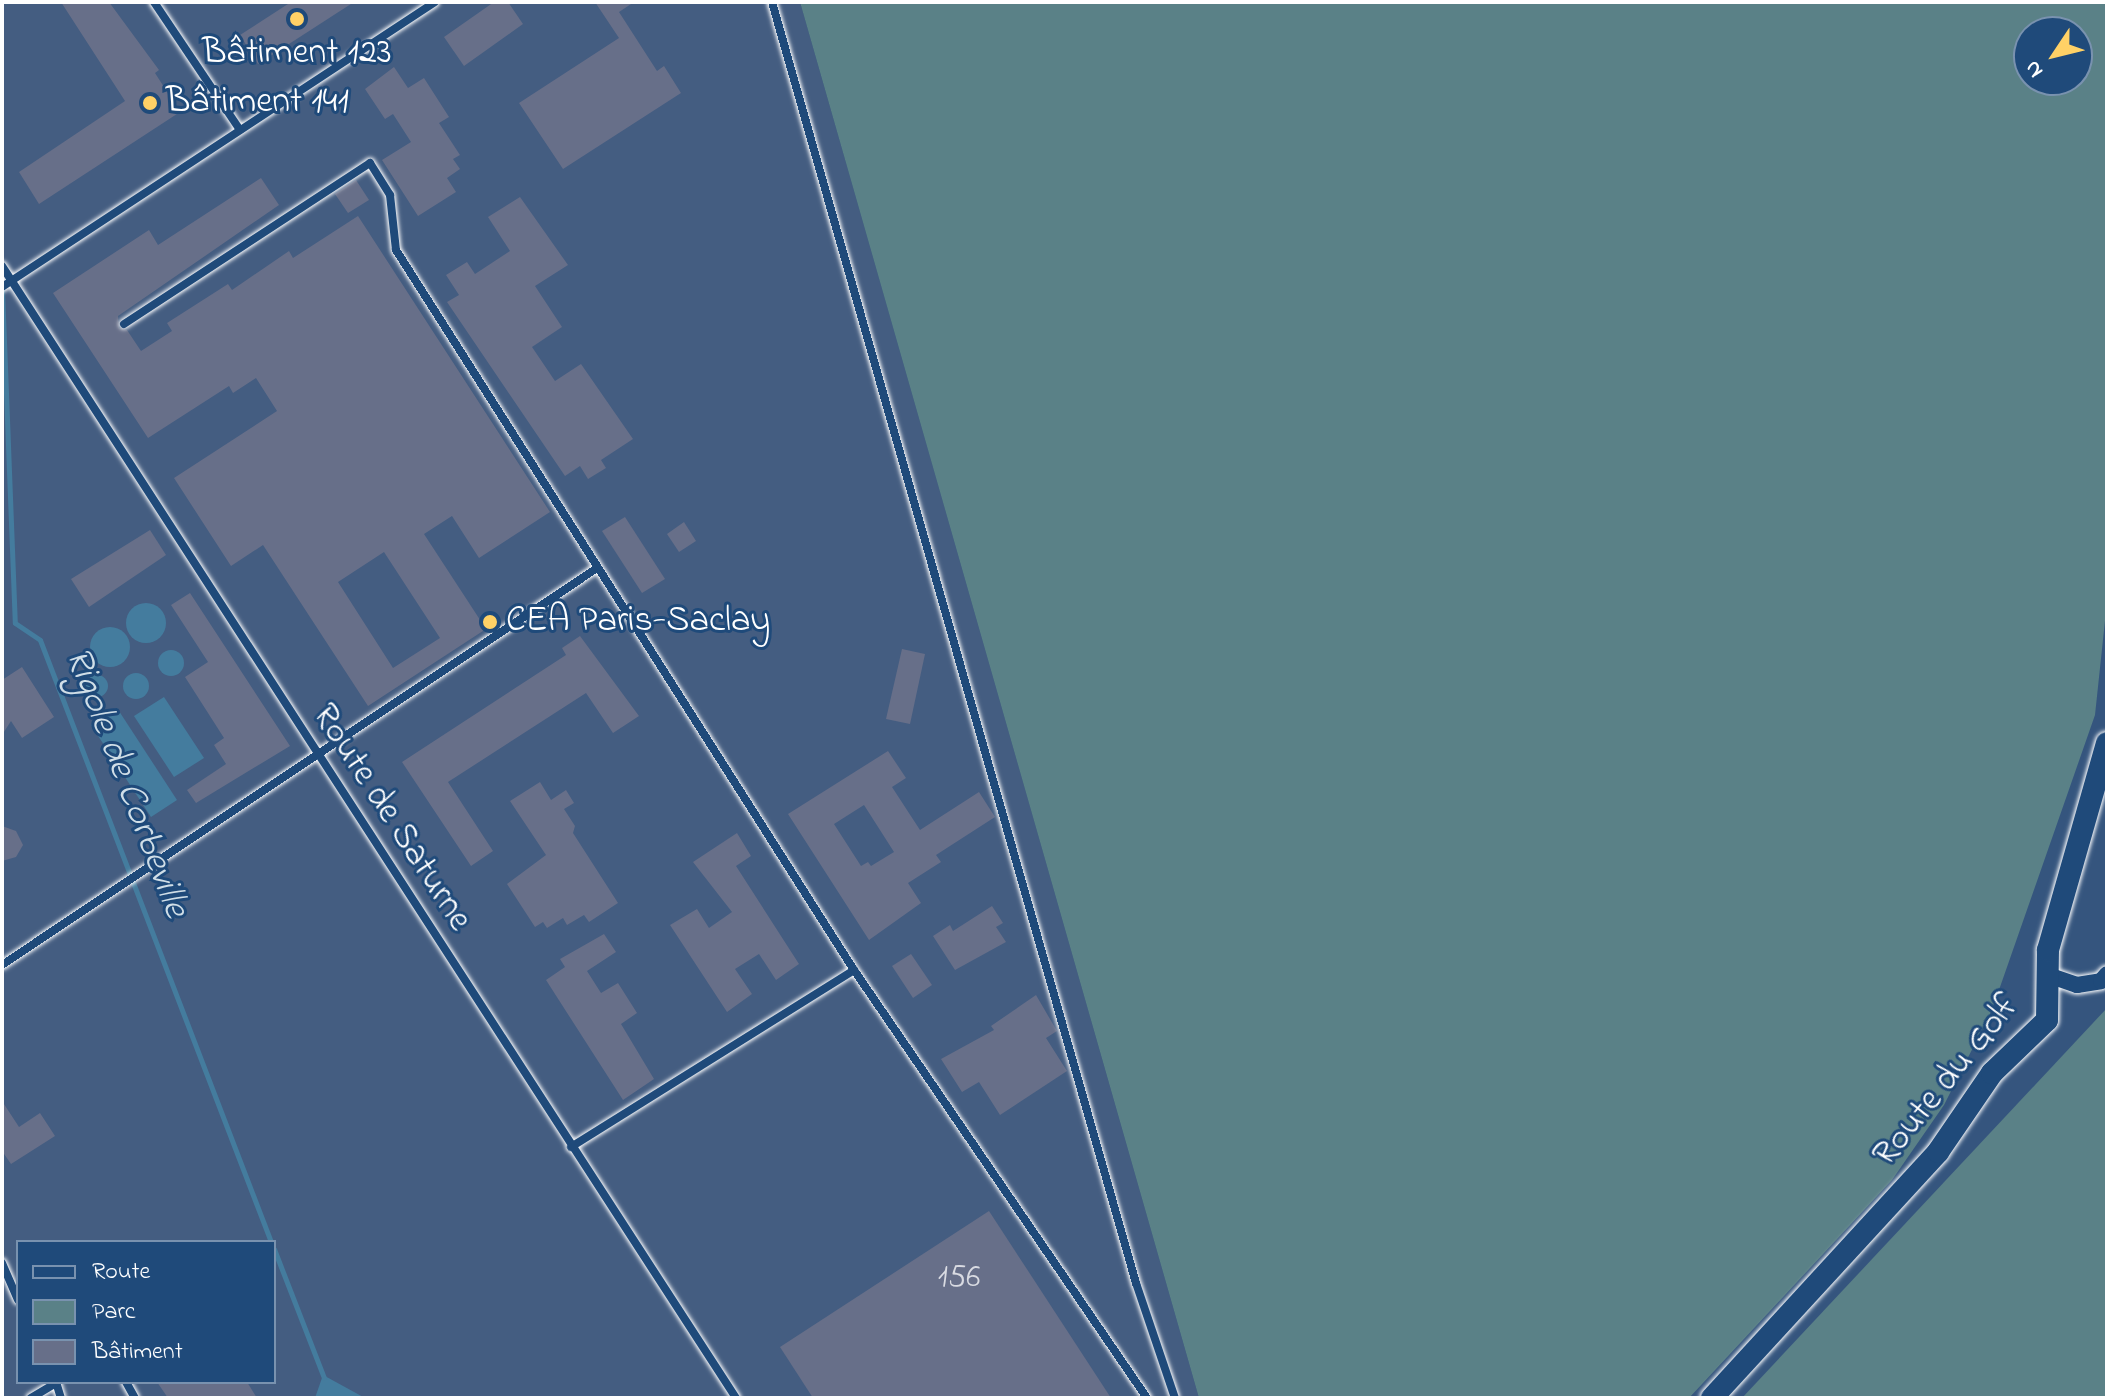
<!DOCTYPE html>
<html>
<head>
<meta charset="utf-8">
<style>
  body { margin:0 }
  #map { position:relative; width:2109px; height:1400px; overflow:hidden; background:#35557e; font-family:"Indie Flower",sans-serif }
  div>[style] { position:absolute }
  .built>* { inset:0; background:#445d81 }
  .green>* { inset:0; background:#5a8187 }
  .water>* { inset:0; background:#447c9e }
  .round { border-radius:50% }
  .stream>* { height:5px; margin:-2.5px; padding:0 2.5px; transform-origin:2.5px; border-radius:2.5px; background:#447c9e }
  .building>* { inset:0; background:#676f89 }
  .roads { filter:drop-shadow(0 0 2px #fff) drop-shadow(0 0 2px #fff) }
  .lane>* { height:8px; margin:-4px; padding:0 4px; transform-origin:4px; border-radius:4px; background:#1f4a7a }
  .street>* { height:16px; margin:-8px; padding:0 8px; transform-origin:8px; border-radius:8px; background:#1f4a7a }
  .secondary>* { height:22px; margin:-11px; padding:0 11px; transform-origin:11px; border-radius:11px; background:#1f4a7a }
  .dots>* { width:22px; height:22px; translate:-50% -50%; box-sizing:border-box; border:4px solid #1f4a7a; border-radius:50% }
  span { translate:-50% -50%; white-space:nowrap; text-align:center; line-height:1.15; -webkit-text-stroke:6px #1f4a7a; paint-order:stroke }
  .number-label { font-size:32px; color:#d9dbe2 }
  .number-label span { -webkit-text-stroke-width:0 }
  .poi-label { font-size:36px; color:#fff }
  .left { translate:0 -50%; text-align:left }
  .street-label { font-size:36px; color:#fff }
  .water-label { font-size:38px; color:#d0dee7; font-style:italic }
  .frame { position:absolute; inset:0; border:4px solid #fff; pointer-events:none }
  .legend { position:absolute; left:16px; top:1240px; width:260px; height:144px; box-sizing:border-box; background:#1f4a7a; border:2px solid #7992af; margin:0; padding:10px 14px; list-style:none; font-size:24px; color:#fff }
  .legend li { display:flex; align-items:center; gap:16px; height:40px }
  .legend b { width:40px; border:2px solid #7992af }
  .north { position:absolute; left:2013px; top:16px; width:80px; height:80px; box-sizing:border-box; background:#1f4a7a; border:2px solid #7992af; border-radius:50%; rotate:235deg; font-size:22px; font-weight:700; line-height:32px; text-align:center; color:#fff }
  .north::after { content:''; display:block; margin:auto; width:28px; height:36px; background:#ffd166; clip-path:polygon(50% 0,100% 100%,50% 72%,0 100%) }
</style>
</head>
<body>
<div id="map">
  <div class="built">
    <div style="clip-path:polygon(evenodd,2px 2px,800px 2px,1199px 1398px,2px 1398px,2px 2px,18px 1242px,274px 1242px,274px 1382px,18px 1382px,18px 1242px)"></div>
  </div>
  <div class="green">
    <div style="clip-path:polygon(evenodd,800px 2px,2107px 2px,2107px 602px,2095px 715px,1992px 1010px,1944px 1105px,1892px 1180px,1689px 1398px,1199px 1398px,800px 2px,2029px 32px,2077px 32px,2077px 80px,2029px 80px,2029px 32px)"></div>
    <div style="clip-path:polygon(2107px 1008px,2107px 1398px,1742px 1398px)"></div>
  </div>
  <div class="water">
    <div class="round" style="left:126px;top:603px;width:40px;height:40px"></div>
    <div class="round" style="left:90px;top:627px;width:40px;height:40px"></div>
    <div class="round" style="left:158px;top:650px;width:26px;height:26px"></div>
    <div class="round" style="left:123px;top:673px;width:26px;height:26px"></div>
    <div class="round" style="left:86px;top:675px;width:22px;height:22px"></div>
    <div style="clip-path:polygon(164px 697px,204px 758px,174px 777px,134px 716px)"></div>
    <div style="clip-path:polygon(117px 708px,177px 800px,151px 817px,91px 725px)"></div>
    <div style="clip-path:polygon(323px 1375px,365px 1398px,315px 1398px)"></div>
  </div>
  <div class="stream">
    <div style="left:2px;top:289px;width:334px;rotate:87.8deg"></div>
    <div style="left:15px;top:623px;width:30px;rotate:34deg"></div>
    <div style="left:40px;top:640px;width:645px;rotate:69.01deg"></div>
    <div style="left:274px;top:1249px;width:138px;rotate:68.8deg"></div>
  </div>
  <div class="building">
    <div style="clip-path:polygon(61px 2px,109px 2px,159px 70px,155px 73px,180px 112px,39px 204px,19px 172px,125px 101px)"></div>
    <div style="clip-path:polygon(291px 2px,354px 2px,258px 64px,240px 35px)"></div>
    <div style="clip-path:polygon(494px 2px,508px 2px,523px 24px,464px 66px,444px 37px)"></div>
    <div style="clip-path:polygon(595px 2px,634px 2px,619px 12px,657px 71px,664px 66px,681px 93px,563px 169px,519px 103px,619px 38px)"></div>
    <div style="clip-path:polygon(394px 67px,408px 88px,424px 78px,449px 117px,439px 123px,460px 155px,453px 159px,460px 169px,447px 178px,456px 192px,418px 216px,382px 160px,411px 142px,393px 114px,385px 119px,365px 89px)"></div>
    <div style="clip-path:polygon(evenodd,261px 178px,279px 205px,118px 316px,119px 328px,127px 330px,141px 351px,172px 331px,167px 323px,228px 284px,232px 290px,289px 251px,293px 258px,358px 216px,550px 512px,479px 558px,452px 516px,424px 534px,486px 629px,368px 706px,263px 545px,231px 566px,174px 478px,277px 411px,256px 378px,233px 393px,229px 386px,148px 438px,53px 293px,149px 230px,158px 245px,261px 178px,384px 552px,440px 638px,393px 668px,338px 582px,384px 552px)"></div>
    <div style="clip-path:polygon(356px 180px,369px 200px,348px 213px,335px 194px)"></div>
    <div style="clip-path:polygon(520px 197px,568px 265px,535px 286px,562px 327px,532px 347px,555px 381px,581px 364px,633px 439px,601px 460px,606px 468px,588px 479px,580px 466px,565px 476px,447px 302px,459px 295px,446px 275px,467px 262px,475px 274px,510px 251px,488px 217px)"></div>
    <div style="clip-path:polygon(625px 517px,665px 579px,642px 593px,602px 531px)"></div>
    <div style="clip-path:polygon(684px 522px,696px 541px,679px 552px,667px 534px)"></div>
    <div style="clip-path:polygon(150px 530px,166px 555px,89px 607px,71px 579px)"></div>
    <div style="clip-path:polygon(190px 593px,290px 746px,196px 803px,187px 790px,226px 764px,214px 745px,224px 738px,185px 677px,208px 662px,171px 605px)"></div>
    <div style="clip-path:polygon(580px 636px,639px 716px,613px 733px,586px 693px,448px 782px,493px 851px,471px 866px,402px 762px,566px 655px,562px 648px)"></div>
    <div style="clip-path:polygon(902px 649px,925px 654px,910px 724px,886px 719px)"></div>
    <div style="clip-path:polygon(22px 667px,54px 717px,22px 738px,11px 721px,2px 735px,2px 680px)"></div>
    <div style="clip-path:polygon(evenodd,888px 751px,906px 778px,892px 787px,920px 830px,979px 792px,995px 817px,936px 855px,941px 862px,908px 883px,921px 903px,869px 940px,788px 814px,888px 751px,864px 805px,894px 852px,871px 866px,868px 862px,861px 866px,834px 824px,864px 805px)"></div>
    <div style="clip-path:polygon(540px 782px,551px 800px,566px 790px,574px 803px,564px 809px,575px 826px,573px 833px,618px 903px,589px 922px,584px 915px,567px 925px,563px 918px,547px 928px,543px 922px,535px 927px,507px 884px,546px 855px,510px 801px)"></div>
    <div style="clip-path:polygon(2px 826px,16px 831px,23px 845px,16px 857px,2px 861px)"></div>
    <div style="clip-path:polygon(737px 833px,751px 856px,736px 866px,799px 964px,776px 980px,759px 954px,735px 969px,752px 994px,727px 1012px,670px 925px,697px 909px,709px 928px,732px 912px,693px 862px)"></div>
    <div style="clip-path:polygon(992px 906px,1003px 923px,996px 927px,1006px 942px,955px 970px,933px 936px,950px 925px,953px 931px)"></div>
    <div style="clip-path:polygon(604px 934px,616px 952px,587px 971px,601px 993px,618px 983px,637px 1013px,621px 1024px,654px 1079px,623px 1100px,546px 980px,565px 967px,560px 959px)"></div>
    <div style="clip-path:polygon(911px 954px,932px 985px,913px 998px,892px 966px)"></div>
    <div style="clip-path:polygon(1036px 995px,1057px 1031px,1046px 1038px,1067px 1071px,1000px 1115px,979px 1082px,962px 1092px,941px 1059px,994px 1030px,991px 1026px)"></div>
    <div style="clip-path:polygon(2px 1101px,19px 1127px,40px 1113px,55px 1136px,11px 1164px,2px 1151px)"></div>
    <div style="clip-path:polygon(989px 1211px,1111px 1398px,813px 1398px,780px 1347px)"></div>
    <div style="clip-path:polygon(157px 1382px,247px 1382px,257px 1398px,168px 1398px)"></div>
  </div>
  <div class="roads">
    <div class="lane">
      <div style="left:154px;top:2px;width:154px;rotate:56.1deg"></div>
      <div style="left:772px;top:2px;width:1332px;rotate:74.14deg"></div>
      <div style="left:1136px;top:1283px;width:121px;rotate:71.3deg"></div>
      <div style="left:2px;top:266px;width:1349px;rotate:57.04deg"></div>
      <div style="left:2px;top:287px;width:518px;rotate:-33.35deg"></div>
      <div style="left:124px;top:324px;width:294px;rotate:-33.2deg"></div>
      <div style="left:370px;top:163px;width:38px;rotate:58deg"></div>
      <div style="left:390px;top:195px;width:55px;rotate:83.8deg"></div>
      <div style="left:396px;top:250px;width:853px;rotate:57.54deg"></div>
      <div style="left:854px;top:970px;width:519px;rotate:55.61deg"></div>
      <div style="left:2px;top:965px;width:715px;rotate:-33.71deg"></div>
      <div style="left:571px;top:1147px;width:334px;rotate:-32deg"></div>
      <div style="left:2px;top:1263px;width:40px;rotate:66.6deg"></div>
      <div style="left:56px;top:1382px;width:17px;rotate:73deg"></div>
      <div style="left:126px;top:1382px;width:18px;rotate:61deg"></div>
      <div style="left:31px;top:1398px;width:29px;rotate:-31deg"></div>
    </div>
    <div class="street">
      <div style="left:2048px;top:975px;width:31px;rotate:19deg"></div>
      <div style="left:2077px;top:985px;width:24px;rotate:-9deg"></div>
      <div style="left:2101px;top:981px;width:9px;rotate:-49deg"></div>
    </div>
    <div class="secondary">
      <div style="left:1712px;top:1398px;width:334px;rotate:-47.4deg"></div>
      <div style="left:1938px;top:1152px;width:96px;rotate:-55.6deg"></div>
      <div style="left:1992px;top:1073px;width:76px;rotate:-43.9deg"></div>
      <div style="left:2047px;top:1020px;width:70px;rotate:-89.2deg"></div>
      <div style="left:2048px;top:950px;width:215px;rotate:-74.1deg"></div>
    </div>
  </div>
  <div class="dots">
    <div style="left:297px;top:19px;background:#ffd166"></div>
    <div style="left:150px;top:103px;background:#ffd166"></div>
    <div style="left:490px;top:622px;background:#ffd166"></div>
  </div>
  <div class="number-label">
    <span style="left:959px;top:1279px">156</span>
  </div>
  <div class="poi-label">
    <span style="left:297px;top:54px">Bâtiment 123</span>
    <span class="left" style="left:166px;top:103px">Bâtiment 141</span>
    <span class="left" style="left:506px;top:622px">CEA Paris-Saclay</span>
  </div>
  <div class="street-label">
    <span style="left:391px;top:818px;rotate:57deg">Route de Saturne</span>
    <span style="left:1947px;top:1081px;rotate:-51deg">Route du Golf</span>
  </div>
  <div class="water-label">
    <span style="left:125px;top:783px;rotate:69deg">Rigole de Corbeville</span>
  </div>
  <div class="frame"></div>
  <ul class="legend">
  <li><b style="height:10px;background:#1f4a7a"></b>Route</li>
  <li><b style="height:22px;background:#5a8187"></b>Parc</li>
  <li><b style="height:22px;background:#676f89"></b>Bâtiment</li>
  </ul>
  <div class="north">N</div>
</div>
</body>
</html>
